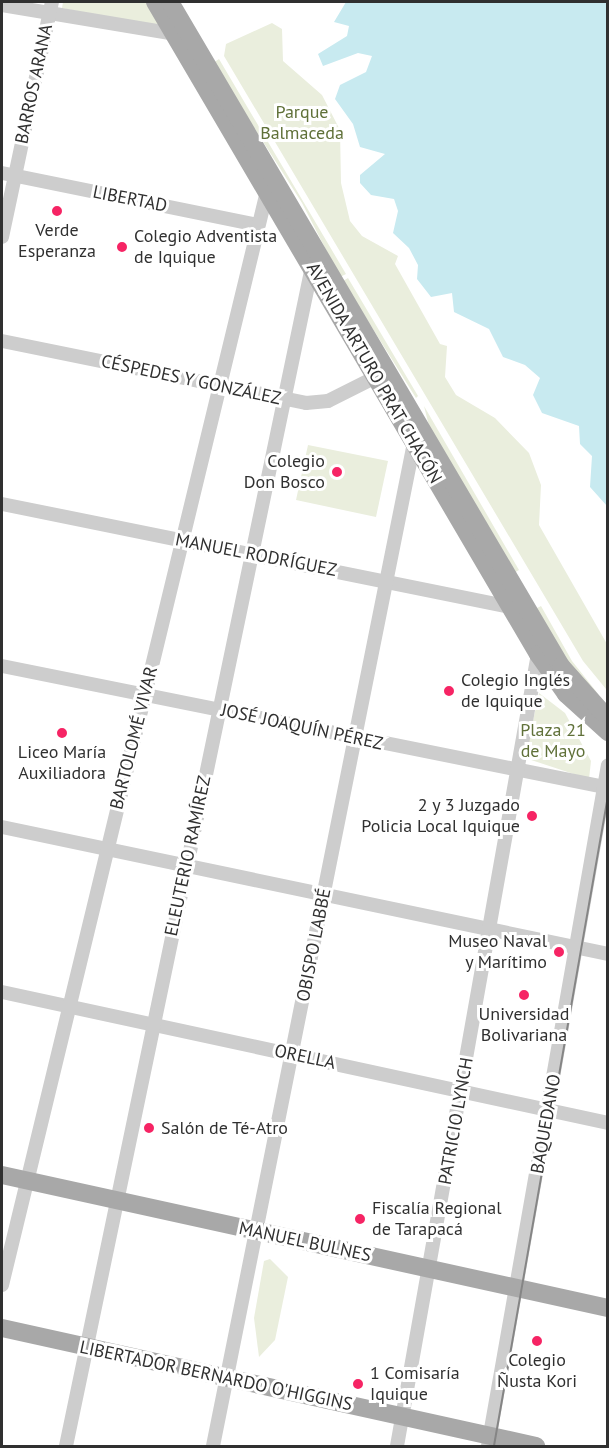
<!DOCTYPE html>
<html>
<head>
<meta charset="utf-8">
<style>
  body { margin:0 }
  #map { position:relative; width:609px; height:1448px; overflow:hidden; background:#fff; font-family:"PT Sans",sans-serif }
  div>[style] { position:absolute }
  .green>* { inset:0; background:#eaeedd }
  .water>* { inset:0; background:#c8eaf0 }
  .minor>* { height:14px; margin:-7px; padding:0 7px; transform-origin:7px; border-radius:7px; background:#cdcdcd }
  .major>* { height:18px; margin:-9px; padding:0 9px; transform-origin:9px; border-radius:9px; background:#a8a8a8 }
  .tram>* { height:1.5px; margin:-0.75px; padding:0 0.75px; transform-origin:0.75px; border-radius:0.75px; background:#858585 }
  .dots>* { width:16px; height:16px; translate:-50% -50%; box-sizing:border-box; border:3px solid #fff; border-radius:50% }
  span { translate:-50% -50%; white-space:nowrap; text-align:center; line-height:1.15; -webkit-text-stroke:6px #fff; paint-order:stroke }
  .street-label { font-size:18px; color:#303030 }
  .park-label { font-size:18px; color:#607139 }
  .poi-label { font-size:18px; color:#303030 }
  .left { translate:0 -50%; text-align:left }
  .right { translate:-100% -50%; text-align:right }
  .frame { position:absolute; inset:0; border:3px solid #303030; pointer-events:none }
</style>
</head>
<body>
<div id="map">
  <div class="green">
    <div style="clip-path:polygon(63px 2px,148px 2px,159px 22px,155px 27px,62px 8px)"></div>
    <div style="clip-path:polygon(272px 23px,282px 29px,283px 61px,322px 95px,340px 130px,341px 183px,350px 221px,362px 236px,398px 256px,395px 264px,440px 344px,447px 346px,445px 377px,456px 395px,495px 418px,529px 453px,541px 485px,539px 525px,607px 644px,607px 708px,606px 689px,583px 661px,224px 56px,226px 44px)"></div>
    <div style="clip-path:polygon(219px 59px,346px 274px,340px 277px,302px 203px,213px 63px)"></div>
    <div style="clip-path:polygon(348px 278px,418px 396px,416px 398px,343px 281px)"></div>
    <div style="clip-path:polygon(424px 406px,519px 570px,514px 573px,430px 430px)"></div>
    <div style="clip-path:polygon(308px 445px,388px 461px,376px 517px,296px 500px)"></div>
    <div style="clip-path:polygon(541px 606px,572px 661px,599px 695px,573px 671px,535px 609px)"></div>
    <div style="clip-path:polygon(539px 693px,565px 713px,591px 761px,589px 779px,525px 758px)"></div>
    <div style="clip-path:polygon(270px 1259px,288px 1277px,275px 1340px,259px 1357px,254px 1318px,264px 1261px)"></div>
  </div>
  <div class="water">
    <div style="clip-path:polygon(346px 2px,607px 2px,607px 506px,590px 487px,592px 456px,580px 444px,579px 426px,542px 413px,533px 395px,540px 378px,525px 365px,503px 357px,489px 329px,454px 312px,452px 293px,431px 297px,417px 279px,418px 265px,409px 248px,393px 233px,398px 211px,394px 199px,371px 195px,360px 183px,360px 175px,385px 154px,360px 147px,353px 124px,335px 99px,340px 85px,366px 72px,372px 56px,358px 53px,323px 66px,318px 54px,347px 36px,349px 26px,334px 22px)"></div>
  </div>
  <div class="minor">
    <div style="left:2px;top:5px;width:181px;rotate:9.5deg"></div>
    <div style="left:2px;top:173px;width:261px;rotate:11.5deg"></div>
    <div style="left:2px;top:237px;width:240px;rotate:-78deg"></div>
    <div style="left:2px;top:341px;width:310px;rotate:11.5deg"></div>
    <div style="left:306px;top:403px;width:22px;rotate:-5deg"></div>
    <div style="left:328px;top:401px;width:54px;rotate:-26.6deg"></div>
    <div style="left:2px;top:504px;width:518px;rotate:11.46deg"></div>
    <div style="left:2px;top:666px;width:614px;rotate:11.36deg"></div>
    <div style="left:2px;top:827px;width:619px;rotate:11.84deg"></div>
    <div style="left:2px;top:992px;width:620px;rotate:12.2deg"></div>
    <div style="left:2px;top:1285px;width:1126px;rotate:-76.38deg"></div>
    <div style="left:66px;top:1446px;width:1205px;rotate:-78.22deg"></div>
    <div style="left:213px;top:1446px;width:1023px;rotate:-78.67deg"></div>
    <div style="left:397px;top:1446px;width:804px;rotate:-79.91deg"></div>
    <div style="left:488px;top:1446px;width:691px;rotate:-80.01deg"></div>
  </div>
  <div class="major">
    <div style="left:155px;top:2px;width:756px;rotate:59.57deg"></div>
    <div style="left:538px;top:654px;width:49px;rotate:55deg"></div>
    <div style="left:566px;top:694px;width:57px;rotate:42.1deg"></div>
    <div style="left:170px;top:2px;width:771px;rotate:59.51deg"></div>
    <div style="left:561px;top:666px;width:62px;rotate:48.3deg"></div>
    <div style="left:2px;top:1175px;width:620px;rotate:12.38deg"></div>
    <div style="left:2px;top:1328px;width:547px;rotate:12.46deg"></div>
  </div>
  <div class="tram">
    <div style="left:494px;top:1446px;width:660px;rotate:-80.05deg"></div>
  </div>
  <div class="dots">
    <div style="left:57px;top:211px;background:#f62464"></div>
    <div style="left:122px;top:247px;background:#f62464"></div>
    <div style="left:337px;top:472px;background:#f62464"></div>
    <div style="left:449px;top:691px;background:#f62464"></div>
    <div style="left:62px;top:733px;background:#f62464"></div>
    <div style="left:532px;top:816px;background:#f62464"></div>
    <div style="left:559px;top:952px;background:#f62464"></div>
    <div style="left:524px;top:995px;background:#f62464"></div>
    <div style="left:149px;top:1128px;background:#f62464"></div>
    <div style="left:360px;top:1219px;background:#f62464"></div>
    <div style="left:537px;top:1341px;background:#f62464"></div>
    <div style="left:358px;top:1384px;background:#f62464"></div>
  </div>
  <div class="street-label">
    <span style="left:34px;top:84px;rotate:-78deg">BARROS ARANA</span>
    <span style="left:130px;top:199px;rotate:11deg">LIBERTAD</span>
    <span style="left:374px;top:373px;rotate:60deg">AVENIDA ARTURO PRAT CHACÓN</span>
    <span style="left:191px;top:380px;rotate:12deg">CÉSPEDES Y GONZÁLEZ</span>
    <span style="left:256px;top:555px;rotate:11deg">MANUEL RODRÍGUEZ</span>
    <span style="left:302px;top:727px;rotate:12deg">JOSÉ JOAQUÍN PÉREZ</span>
    <span style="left:134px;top:738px;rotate:-76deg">BARTOLOMÉ VIVAR</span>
    <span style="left:188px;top:856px;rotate:-78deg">ELEUTERIO RAMÍREZ</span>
    <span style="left:314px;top:945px;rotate:-79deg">OBISPO LABBÉ</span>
    <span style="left:305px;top:1057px;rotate:12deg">ORELLA</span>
    <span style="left:456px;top:1121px;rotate:-80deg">PATRICIO LYNCH</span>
    <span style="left:546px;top:1124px;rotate:-80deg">BAQUEDANO</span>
    <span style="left:305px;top:1242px;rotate:12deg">MANUEL BULNES</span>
    <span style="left:216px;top:1376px;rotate:12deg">LIBERTADOR BERNARDO O'HIGGINS</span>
  </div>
  <div class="park-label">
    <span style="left:302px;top:123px">Parque<br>Balmaceda</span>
    <span style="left:553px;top:741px">Plaza 21<br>de Mayo</span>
  </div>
  <div class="poi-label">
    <span style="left:57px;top:241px">Verde<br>Esperanza</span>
    <span class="left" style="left:134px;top:247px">Colegio Adventista<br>de Iquique</span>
    <span class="right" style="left:325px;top:472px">Colegio<br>Don Bosco</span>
    <span class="left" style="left:461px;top:691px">Colegio Inglés<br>de Iquique</span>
    <span style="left:62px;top:763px">Liceo María<br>Auxiliadora</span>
    <span class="right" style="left:520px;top:816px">2 y 3 Juzgado<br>Policia Local Iquique</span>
    <span class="right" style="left:547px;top:952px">Museo Naval<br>y Marítimo</span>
    <span style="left:524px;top:1025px">Universidad<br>Bolivariana</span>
    <span class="left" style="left:161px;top:1128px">Salón de Té-Atro</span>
    <span class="left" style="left:372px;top:1219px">Fiscalía Regional<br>de Tarapacá</span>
    <span style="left:537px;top:1371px">Colegio<br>Ñusta Kori</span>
    <span class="left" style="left:370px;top:1384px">1 Comisaría<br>Iquique</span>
  </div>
  <div class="frame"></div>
</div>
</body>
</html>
